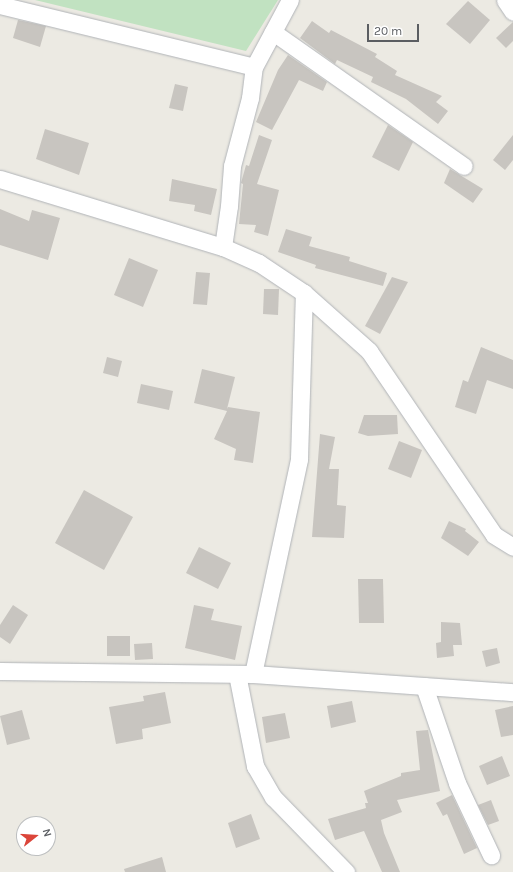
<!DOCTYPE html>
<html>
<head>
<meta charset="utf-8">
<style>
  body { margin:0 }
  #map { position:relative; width:513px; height:872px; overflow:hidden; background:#eceae3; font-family:Karla,sans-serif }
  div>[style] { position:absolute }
  .green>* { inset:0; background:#c1e2c1 }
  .building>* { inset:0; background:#c8c5c0 }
  .roads { filter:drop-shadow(0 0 1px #b0b3b7) drop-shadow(0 0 1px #b0b3b7) }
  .street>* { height:17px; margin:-8.5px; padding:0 8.5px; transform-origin:8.5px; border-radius:8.5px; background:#fff }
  span { translate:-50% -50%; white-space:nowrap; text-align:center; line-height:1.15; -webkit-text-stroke:3px #fff; paint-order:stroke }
  .north { position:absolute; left:16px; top:816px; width:40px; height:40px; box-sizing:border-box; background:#fff; border:1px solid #bdbfc0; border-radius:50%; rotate:73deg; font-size:11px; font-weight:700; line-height:16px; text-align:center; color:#5b5e62 }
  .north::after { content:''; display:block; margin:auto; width:14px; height:18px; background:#db453a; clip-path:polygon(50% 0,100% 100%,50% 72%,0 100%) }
  .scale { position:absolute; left:367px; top:24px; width:52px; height:18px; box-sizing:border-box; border:2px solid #5b5e62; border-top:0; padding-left:5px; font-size:12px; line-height:14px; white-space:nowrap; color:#5b5e62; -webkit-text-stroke:3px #fff; paint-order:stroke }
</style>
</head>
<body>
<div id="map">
  <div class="green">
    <div style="clip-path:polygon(35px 0,278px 0,246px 51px)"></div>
  </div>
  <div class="building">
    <div style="clip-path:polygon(468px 1px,490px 20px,470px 44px,446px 24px)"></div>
    <div style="clip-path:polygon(18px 20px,46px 26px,40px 47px,13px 38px)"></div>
    <div style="clip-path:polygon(312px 21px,329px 33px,331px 30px,377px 54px,375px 57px,397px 71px,395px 75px,442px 96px,436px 102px,448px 111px,438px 124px,406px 99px,371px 82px,373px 77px,337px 60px,335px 64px,300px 38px)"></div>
    <div style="clip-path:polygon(513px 22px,513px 41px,506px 48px,496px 38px)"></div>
    <div style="clip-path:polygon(288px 55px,327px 82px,323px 91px,299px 80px,272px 130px,256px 122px,278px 70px)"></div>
    <div style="clip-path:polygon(175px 84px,188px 87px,183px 111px,169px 108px)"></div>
    <div style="clip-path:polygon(388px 125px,413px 142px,399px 171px,372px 157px)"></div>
    <div style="clip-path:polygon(45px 129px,89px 143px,79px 175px,36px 159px)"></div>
    <div style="clip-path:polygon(259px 135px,272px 140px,257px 184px,279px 190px,268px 236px,254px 232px,256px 225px,239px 224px,243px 184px,241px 183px,246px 165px,249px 166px)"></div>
    <div style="clip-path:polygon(513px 135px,513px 160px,505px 170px,493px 160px)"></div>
    <div style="clip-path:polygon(450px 169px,483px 189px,473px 203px,444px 183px)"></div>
    <div style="clip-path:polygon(172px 179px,217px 189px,211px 215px,194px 211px,195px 205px,169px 201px)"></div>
    <div style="clip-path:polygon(0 209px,29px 221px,32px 210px,60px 218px,48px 260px,0 245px)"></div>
    <div style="clip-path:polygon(286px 229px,312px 237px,309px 246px,350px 257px,349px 261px,387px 273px,383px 286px,315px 268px,316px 265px,278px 252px)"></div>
    <div style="clip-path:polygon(129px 258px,158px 270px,143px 307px,114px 295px)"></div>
    <div style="clip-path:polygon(196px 272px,210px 273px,207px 305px,193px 304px)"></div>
    <div style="clip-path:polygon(392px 277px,408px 282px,380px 334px,365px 326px)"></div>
    <div style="clip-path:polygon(264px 289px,279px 289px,278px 315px,263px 314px)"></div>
    <div style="clip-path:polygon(481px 347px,513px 360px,513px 389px,487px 380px,476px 414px,455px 407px,463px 380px,468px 382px)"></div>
    <div style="clip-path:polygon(107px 357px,122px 361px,118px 377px,103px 373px)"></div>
    <div style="clip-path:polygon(202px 369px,235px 377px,227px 409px,228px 407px,260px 412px,253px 463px,234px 460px,236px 449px,214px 439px,227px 411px,194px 403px)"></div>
    <div style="clip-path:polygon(141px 384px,173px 391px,169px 410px,137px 403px)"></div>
    <div style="clip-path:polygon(364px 415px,397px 415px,398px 434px,368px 436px,358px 433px)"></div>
    <div style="clip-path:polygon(320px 434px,335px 437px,329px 469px,339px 469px,337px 505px,346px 506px,344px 538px,312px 537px)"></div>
    <div style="clip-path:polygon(399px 441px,422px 450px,411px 478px,388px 469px)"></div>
    <div style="clip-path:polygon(84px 490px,133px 517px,104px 570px,55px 543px)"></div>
    <div style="clip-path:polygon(449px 521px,466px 529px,465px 531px,479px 542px,468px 556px,441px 538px)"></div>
    <div style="clip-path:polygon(199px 547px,231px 563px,218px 589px,186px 573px)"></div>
    <div style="clip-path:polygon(358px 579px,383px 579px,384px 623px,359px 623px)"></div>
    <div style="clip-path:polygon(13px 605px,28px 615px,10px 644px,0 637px,0 625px)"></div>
    <div style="clip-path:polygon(194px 605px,214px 609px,211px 620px,242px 626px,235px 660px,185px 648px)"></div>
    <div style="clip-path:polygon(441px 622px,460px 623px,462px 645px,453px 645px,454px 656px,437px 658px,436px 643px,441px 642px)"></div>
    <div style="clip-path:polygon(107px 636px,130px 636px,130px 656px,107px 656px)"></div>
    <div style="clip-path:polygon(152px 643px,153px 659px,135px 660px,134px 644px)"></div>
    <div style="clip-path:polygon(497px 648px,500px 663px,486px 667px,482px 651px)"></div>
    <div style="clip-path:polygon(165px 692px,171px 723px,142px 729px,143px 739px,116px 744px,109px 707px,144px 701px,143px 696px)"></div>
    <div style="clip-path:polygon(352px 701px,356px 722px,331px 728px,327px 706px)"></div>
    <div style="clip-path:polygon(513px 706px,513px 735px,501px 737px,495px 710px)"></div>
    <div style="clip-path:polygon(22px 710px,30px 739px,7px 745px,0 716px)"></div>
    <div style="clip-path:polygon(285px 713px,290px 738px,266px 743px,262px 717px)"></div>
    <div style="clip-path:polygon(428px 730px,440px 791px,397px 800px,402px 812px,381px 820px,384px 833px,400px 872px,382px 872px,364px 831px,335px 840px,328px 819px,366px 808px,365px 803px,368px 803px,364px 791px,401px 776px,401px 773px,420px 770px,416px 731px)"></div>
    <div style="clip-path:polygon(502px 756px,510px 776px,487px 785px,479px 766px)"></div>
    <div style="clip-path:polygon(452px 795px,477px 848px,464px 854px,447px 814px,443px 816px,436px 803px)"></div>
    <div style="clip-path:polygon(491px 800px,499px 821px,488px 825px,478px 805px)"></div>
    <div style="clip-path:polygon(251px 814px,260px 839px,236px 848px,228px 823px)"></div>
    <div style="clip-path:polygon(162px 857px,166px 872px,125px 872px,124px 869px)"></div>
  </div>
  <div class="roads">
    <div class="street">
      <div style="left:505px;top:0;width:14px;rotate:56deg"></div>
      <div style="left:0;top:5px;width:261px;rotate:13.7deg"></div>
      <div style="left:273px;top:32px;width:233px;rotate:35.1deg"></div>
      <div style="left:0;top:179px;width:233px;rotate:17deg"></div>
      <div style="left:223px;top:247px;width:39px;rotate:24deg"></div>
      <div style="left:259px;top:263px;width:54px;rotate:33.7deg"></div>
      <div style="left:304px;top:293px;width:87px;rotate:41.7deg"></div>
      <div style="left:369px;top:351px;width:222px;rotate:55.8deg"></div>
      <div style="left:494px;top:535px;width:22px;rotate:32deg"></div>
      <div style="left:223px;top:247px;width:41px;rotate:-81.7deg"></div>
      <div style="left:229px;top:206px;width:40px;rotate:-85.7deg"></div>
      <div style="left:232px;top:166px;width:70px;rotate:-75.2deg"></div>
      <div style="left:250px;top:98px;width:31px;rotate:-83deg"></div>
      <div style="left:254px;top:67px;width:76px;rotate:-61.8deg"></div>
      <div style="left:0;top:671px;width:253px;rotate:0.7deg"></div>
      <div style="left:253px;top:674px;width:261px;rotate:4deg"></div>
      <div style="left:237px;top:674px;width:94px;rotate:78.9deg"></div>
      <div style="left:255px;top:766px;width:36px;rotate:60deg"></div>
      <div style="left:273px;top:797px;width:105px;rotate:45.8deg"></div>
      <div style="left:253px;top:674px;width:220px;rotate:-77.9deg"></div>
      <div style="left:299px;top:459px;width:166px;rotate:-88.3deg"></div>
      <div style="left:424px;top:686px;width:102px;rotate:71.2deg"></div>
      <div style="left:457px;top:783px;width:80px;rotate:64.7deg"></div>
    </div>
  </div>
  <div class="north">N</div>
  <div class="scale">20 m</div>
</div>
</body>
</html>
